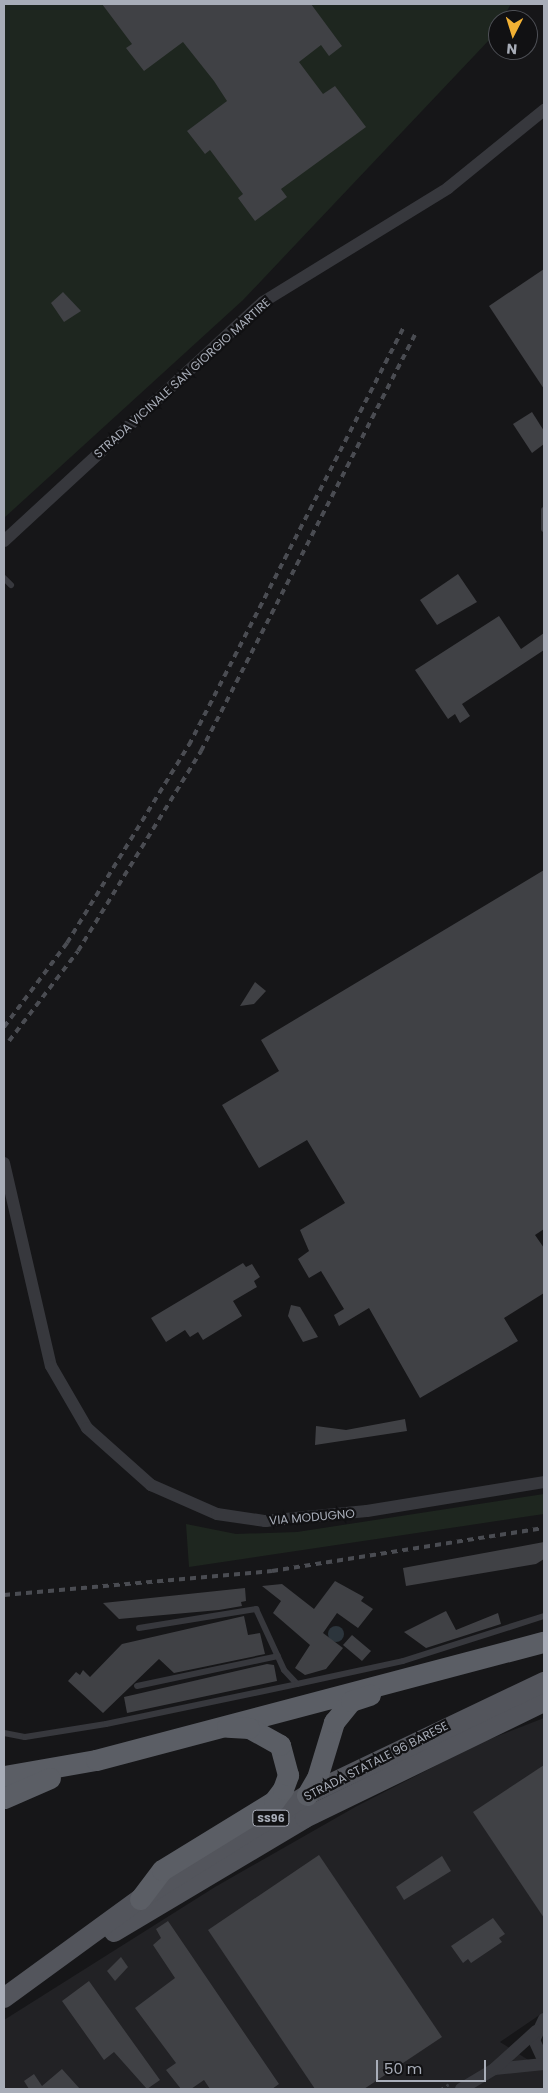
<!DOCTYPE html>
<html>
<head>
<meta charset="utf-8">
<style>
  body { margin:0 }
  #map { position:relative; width:548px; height:2093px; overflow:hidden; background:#161618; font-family:Poppins,sans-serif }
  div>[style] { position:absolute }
  .built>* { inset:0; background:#222225 }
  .green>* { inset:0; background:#1e261f }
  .water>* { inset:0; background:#2c353c }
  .round { border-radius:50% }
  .building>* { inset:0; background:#404145 }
  .path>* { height:2.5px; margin-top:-1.25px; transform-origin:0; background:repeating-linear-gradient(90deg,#3d3f44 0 2.5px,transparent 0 6.5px) }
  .service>* { height:6px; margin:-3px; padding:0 3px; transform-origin:3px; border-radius:3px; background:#37383d }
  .minor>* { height:12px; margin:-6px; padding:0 6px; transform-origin:6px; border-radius:6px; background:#37383d }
  .primary>* { height:20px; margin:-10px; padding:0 10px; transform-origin:10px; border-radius:10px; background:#53555c }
  .trunk>* { height:21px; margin:-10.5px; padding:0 10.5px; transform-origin:10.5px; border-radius:10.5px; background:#5b5e65 }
  .rail>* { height:4px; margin-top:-2px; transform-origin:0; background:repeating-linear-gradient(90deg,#4a4c52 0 6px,transparent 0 11px) }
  span { translate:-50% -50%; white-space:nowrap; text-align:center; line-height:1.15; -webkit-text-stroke:4.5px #111113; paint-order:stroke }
  .shield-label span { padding:1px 4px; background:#111113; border:1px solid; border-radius:4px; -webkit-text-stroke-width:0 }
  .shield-label { font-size:11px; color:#a8adb8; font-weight:700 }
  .street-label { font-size:12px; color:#a8adb8 }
  .frame { position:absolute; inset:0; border:5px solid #a8adb8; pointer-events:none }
  .north { position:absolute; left:488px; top:10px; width:50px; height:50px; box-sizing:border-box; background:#111113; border:1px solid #4d4f55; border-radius:50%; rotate:185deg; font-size:14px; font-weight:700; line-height:20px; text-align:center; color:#a8adb8 }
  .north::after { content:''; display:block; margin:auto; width:18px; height:22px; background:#f2b134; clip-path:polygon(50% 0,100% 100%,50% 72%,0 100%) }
  .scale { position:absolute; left:376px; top:2060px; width:110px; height:22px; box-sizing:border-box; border:2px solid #a8adb8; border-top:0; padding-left:6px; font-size:15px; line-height:18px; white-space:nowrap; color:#a8adb8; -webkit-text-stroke:4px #111113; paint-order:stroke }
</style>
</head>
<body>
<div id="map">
  <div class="built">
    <div style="clip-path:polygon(544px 1718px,544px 2012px,500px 2042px,544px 2070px,544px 2089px,4px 2089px,4px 2020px,215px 1887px,357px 1806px,482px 1742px)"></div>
  </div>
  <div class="green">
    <div style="clip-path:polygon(4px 4px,511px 4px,491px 38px,243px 300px,4px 518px)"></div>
    <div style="clip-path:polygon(544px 1494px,544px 1514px,189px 1567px,186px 1524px,236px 1534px,297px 1532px)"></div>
  </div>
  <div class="water">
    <div class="round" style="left:328px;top:1626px;width:16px;height:16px"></div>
  </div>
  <div class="building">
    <div style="clip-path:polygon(102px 4px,311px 4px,342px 46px,329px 56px,321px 45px,299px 62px,323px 94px,335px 86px,366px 127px,281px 189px,287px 197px,255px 221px,238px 198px,243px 194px,210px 150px,205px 154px,187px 131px,227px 101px,214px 81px,183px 42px,144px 71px,126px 48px,132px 44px)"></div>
    <div style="clip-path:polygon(544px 269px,544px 389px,489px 306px)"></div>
    <div style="clip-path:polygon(63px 292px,81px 311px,64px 322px,51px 303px)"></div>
    <div style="clip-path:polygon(532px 412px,544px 431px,544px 444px,532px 453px,513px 424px)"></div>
    <div style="clip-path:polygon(458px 574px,477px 602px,437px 625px,420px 600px)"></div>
    <div style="clip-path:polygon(499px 616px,521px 649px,544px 633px,544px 650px,462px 704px,470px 716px,460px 723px,455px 714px,448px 719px,415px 670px)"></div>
    <div style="clip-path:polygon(544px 870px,544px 1229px,535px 1235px,544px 1248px,544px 1293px,504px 1318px,518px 1341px,420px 1398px,369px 1308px,339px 1326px,334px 1315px,344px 1309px,321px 1271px,309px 1278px,298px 1259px,309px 1251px,300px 1230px,345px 1203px,307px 1140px,259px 1168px,222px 1105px,279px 1071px,261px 1040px)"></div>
    <div style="clip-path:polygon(255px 982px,266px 991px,254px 1004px,240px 1006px)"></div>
    <div style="clip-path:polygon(243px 1263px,246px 1267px,252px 1264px,260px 1277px,254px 1281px,257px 1287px,233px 1301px,242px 1316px,203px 1340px,198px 1332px,190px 1337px,185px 1330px,166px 1342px,151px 1318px)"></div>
    <div style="clip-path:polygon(291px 1305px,300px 1307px,318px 1337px,303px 1342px,288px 1316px)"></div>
    <div style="clip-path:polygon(405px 1419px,407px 1431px,315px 1445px,316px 1426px,346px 1430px)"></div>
    <div style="clip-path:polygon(544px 1542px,544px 1559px,536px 1564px,406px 1586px,403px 1568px)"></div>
    <div style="clip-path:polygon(335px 1581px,364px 1597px,361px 1601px,373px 1609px,358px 1628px,337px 1613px,323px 1633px,343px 1648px,326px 1669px,305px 1675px,295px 1668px,310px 1645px,273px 1613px,281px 1601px,262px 1586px,282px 1584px,314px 1609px)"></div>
    <div style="clip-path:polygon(245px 1588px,246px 1601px,241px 1602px,242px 1606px,219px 1610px,119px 1619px,103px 1603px)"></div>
    <div style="clip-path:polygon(446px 1611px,456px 1630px,498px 1613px,501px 1624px,426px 1648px,404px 1632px)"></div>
    <div style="clip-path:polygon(244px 1616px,248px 1635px,260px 1633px,265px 1654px,174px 1673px,159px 1659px,103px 1713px,68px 1681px,76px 1672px,80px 1675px,83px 1670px,90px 1677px,122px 1644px)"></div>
    <div style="clip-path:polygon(352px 1635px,371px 1651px,362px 1661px,343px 1645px)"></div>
    <div style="clip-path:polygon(267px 1664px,274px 1665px,277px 1681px,127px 1713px,124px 1697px)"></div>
    <div style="clip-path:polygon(544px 1765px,544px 1918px,473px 1812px)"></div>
    <div style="clip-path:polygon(319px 1855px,442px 2037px,364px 2089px,315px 2089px,208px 1930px)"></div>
    <div style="clip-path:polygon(442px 1856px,451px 1871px,404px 1900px,396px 1887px)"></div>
    <div style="clip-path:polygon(493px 1918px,505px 1934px,499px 1938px,502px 1942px,471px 1963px,468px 1959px,463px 1963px,451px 1946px)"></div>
    <div style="clip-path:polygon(168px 1921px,279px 2084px,272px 2089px,210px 2089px,204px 2080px,191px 2089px,181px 2089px,166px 2070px,176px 2063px,135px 2008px,175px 1978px,153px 1945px,161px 1938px,156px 1929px)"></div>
    <div style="clip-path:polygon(121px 1957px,128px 1967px,115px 1981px,107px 1971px)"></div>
    <div style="clip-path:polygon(89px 1981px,160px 2080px,147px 2089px,114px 2052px,104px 2060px,62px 2001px)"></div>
    <div style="clip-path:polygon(62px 2069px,80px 2089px,29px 2089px,24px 2081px,34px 2074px,42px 2086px)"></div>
  </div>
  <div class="path">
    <div style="left:441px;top:2089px;width:9px;rotate:-32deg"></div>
  </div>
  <div class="service">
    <div style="left:544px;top:510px;width:19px;rotate:90deg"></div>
    <div style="left:4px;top:578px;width:10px;rotate:45deg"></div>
    <div style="left:139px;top:1628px;width:119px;rotate:-9.2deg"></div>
    <div style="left:256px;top:1609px;width:67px;rotate:65.3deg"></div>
    <div style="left:284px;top:1670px;width:19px;rotate:47deg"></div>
    <div style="left:137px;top:1686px;width:144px;rotate:-12deg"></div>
    <div style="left:4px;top:1733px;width:21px;rotate:11deg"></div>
    <div style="left:25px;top:1737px;width:82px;rotate:-9.1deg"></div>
    <div style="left:106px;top:1724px;width:195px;rotate:-11.8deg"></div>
    <div style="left:297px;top:1684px;width:108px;rotate:-12.2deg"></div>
    <div style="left:403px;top:1661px;width:148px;rotate:-17.7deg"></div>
  </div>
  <div class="minor">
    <div style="left:4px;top:541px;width:352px;rotate:-42.7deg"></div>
    <div style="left:263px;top:302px;width:217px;rotate:-31.6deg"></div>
    <div style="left:448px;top:188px;width:124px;rotate:-39.1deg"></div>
    <div style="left:4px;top:1163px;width:208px;rotate:77deg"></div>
    <div style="left:51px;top:1366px;width:72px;rotate:59.9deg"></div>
    <div style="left:87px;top:1428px;width:86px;rotate:41.7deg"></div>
    <div style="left:151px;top:1485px;width:72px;rotate:23.7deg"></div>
    <div style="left:217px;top:1514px;width:49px;rotate:8.3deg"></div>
    <div style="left:265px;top:1521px;width:102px;rotate:-5.6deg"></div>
    <div style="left:367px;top:1511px;width:179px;rotate:-9.3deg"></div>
    <div style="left:544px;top:2019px;width:23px;rotate:115deg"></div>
    <div style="left:534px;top:2040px;width:23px;rotate:65deg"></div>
    <div style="left:494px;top:2069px;width:50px;rotate:-5.7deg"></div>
    <div style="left:461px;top:2089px;width:39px;rotate:-31deg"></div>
    <div style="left:494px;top:2069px;width:57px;rotate:-42.1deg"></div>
  </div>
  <div class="primary">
    <div style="left:114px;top:1932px;width:222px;rotate:-30.8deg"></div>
    <div style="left:305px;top:1818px;width:266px;rotate:-25.9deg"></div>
    <div style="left:4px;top:1998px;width:168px;rotate:-36.1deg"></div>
    <div style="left:140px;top:1899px;width:197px;rotate:-31.9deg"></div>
    <div style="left:307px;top:1795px;width:263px;rotate:-25.5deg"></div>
  </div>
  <div class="trunk">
    <div style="left:4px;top:1776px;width:93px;rotate:-9.9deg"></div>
    <div style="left:96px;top:1760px;width:463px;rotate:-14.8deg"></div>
    <div style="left:307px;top:1795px;width:20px;rotate:-60deg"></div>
    <div style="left:317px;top:1778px;width:59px;rotate:-73.1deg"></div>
    <div style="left:334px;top:1722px;width:27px;rotate:-51deg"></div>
    <div style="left:351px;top:1701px;width:20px;rotate:-18deg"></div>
    <div style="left:4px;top:1798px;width:50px;rotate:-23.5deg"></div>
    <div style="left:140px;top:1899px;width:36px;rotate:-53deg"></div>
    <div style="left:162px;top:1870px;width:132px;rotate:-31.6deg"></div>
    <div style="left:274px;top:1801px;width:15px;rotate:-53deg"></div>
    <div style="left:283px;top:1789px;width:15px;rotate:-70deg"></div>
    <div style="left:288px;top:1775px;width:31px;rotate:-105deg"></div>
    <div style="left:280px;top:1745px;width:35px;rotate:-151deg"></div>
    <div style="left:249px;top:1728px;width:22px;rotate:-177deg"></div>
  </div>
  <div class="rail">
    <div style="left:4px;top:1027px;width:105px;rotate:-53.1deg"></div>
    <div style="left:67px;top:943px;width:233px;rotate:-58.4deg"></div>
    <div style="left:189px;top:745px;width:468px;rotate:-62.8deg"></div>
    <div style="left:9px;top:1041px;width:113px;rotate:-52.5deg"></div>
    <div style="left:78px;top:951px;width:235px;rotate:-58.4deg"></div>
    <div style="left:201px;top:751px;width:468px;rotate:-62.8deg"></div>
    <div style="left:4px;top:1595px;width:269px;rotate:-5.1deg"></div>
    <div style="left:272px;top:1571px;width:275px;rotate:-9deg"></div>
  </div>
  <div class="shield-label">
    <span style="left:271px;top:1818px">SS96</span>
  </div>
  <div class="street-label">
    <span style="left:182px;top:378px;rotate:-42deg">STRADA VICINALE SAN GIORGIO MARTIRE</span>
    <span style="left:312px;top:1517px;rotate:-5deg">VIA MODUGNO</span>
    <span style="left:376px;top:1761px;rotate:-27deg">STRADA STATALE 96 BARESE</span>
  </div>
  <div class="frame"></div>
  <div class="north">N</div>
  <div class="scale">50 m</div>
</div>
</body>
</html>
